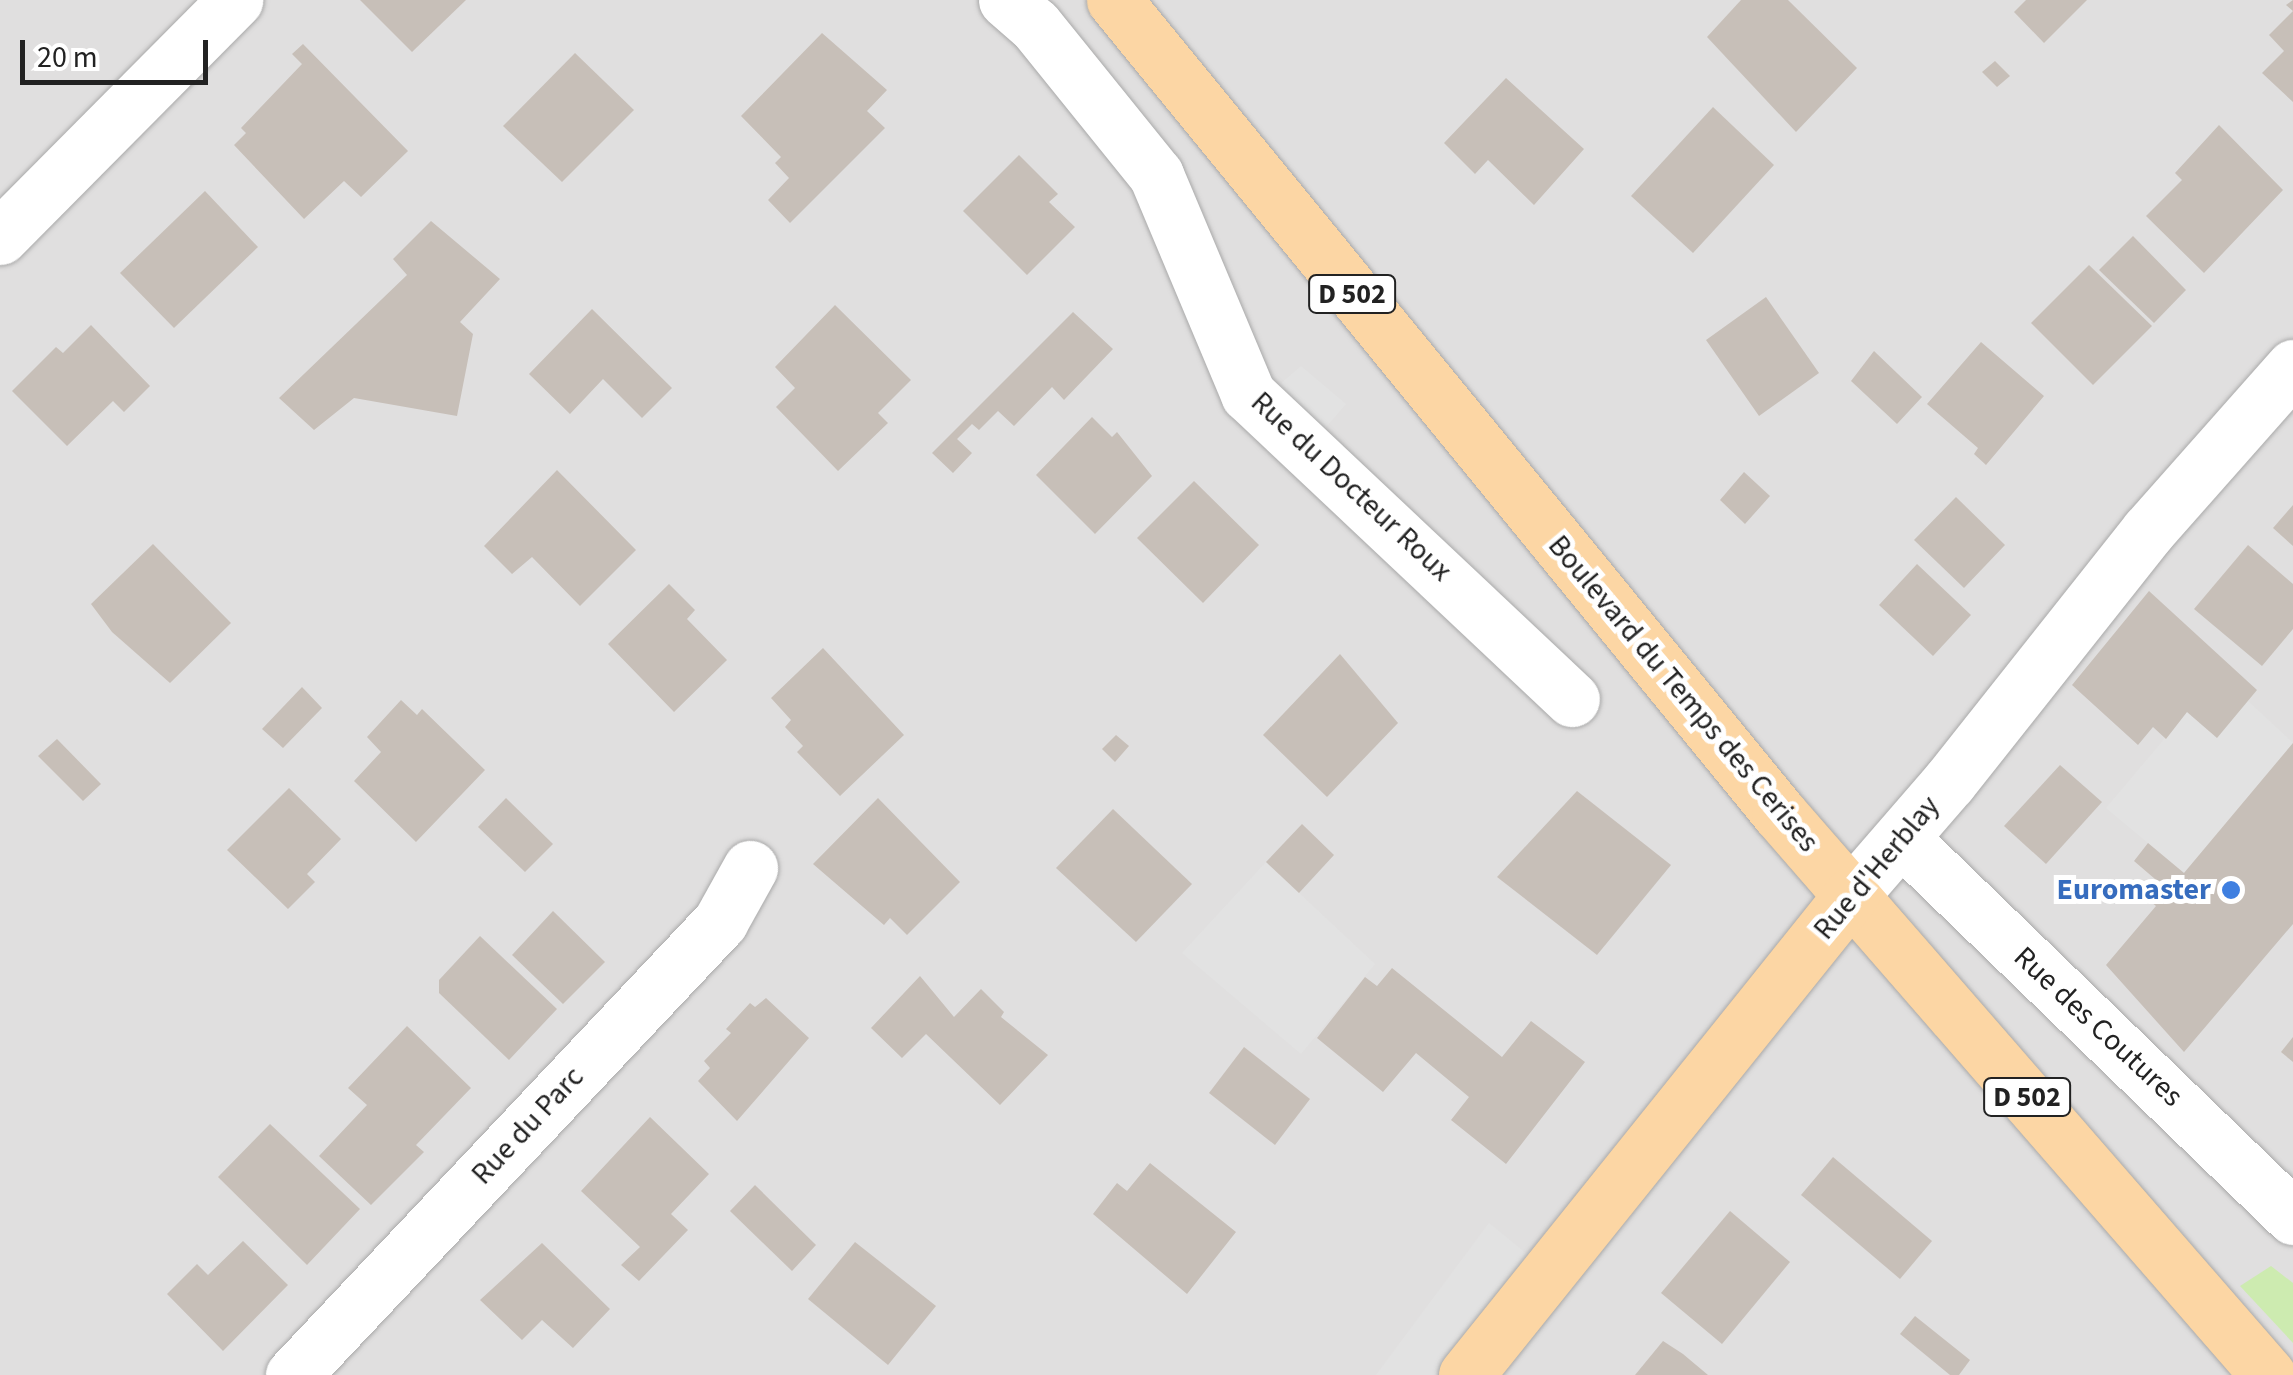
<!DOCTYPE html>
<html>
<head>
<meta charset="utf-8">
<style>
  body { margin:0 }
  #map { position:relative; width:2293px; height:1375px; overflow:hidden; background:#f2efe9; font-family:"Source Sans 3",sans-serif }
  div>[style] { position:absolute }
  .residential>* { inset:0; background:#e0dfdf }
  .grass>* { inset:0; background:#cdebb0 }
  .parking>* { inset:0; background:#e2e2e2 }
  .building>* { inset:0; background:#c7bfb8 }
  .roads { filter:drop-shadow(0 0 2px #a9a9a9) drop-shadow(0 0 2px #a9a9a9) }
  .minor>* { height:55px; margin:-27.5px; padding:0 27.5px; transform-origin:27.5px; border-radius:27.5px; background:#fff }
  .major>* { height:55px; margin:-27.5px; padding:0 27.5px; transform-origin:27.5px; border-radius:27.5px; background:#fcd6a4 }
  .dots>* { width:28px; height:28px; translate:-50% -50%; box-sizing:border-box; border:5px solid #fff; border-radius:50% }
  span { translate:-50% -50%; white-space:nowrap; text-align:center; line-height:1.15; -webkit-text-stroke:10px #fff; paint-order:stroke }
  .shield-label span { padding:2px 8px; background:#fff; border:2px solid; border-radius:8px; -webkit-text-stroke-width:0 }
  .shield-label { font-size:28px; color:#222; font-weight:700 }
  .street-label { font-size:30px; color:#222 }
  .shop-label { font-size:30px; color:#366cbe; font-weight:700 }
  .right { translate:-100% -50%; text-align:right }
  .scale { position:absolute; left:20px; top:40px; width:188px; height:45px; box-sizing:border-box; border:5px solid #222; border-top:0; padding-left:12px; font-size:30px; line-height:35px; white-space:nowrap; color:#222; -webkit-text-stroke:8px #fff; paint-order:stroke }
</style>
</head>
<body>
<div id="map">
  <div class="residential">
    <div style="clip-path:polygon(0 0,2293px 0,2293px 1375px,0 1375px)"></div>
  </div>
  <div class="grass">
    <div style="clip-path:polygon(2271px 1266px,2293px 1283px,2293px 1343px,2240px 1286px)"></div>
  </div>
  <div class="parking">
    <div style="clip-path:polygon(1301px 366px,1346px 404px,1308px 448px,1258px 403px)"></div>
    <div style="clip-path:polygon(2248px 701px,2293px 743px,2184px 873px,2106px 808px,2187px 712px,2217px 738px)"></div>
    <div style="clip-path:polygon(1266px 862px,1375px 964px,1301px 1054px,1182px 953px)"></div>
    <div style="clip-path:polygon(1489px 1223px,1549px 1272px,1466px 1375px,1376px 1375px)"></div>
  </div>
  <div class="building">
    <div style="clip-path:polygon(360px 0,466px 0,412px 52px)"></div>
    <div style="clip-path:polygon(1741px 0,1788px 0,1857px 68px,1796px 132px,1707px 37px)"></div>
    <div style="clip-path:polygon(2026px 0,2087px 0,2044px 43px,2014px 12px)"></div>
    <div style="clip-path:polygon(2293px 0,2293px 102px,2262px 73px,2284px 51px,2269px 35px,2293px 11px,2286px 5px)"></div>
    <div style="clip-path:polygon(822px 33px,887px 90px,867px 111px,885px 128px,790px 223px,768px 200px,789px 178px,775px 163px,781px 157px,741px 116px)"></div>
    <div style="clip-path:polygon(303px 44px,408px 151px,361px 197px,344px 181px,304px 219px,234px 145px,246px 133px,241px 128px,302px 64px,292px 54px)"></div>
    <div style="clip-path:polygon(575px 53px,634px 110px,562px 182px,503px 126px)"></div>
    <div style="clip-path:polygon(1995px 61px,2010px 76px,1997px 87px,1982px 72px)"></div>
    <div style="clip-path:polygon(1506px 78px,1584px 149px,1534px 205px,1488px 160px,1475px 174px,1444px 143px)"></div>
    <div style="clip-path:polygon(1713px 107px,1774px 165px,1693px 253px,1631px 196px)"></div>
    <div style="clip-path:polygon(2219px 125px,2283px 190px,2204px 273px,2146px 216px,2182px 180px,2175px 173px)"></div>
    <div style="clip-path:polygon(1019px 155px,1058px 194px,1049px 202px,1075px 227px,1027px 275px,963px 211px)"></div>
    <div style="clip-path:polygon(205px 191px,258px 247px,174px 328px,120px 273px)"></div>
    <div style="clip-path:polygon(431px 221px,500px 279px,460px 322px,473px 334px,457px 416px,354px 398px,314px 430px,279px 398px,407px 275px,393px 259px)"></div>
    <div style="clip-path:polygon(2133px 236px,2186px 290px,2154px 323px,2099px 270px)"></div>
    <div style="clip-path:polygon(2089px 265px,2152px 326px,2093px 385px,2031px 323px)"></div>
    <div style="clip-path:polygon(1766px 297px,1819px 373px,1759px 416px,1706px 340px)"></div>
    <div style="clip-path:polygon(835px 305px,911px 380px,878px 413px,888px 423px,838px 471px,776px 407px,795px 388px,775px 367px)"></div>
    <div style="clip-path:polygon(592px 309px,672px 388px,642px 418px,603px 379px,570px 414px,529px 374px)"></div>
    <div style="clip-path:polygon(1073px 312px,1113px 349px,1064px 400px,1052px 387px,1014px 426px,998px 411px,979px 430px,972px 424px,957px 439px,972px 453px,953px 473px,932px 453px)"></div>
    <div style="clip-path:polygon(91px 325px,150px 386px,124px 412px,113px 401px,67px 446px,12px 391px,56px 347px,63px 353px)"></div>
    <div style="clip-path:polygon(1981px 342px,2044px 396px,1986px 465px,1974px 454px,1978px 448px,1927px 404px)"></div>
    <div style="clip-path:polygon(1874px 351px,1922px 397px,1897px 424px,1851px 381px)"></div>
    <div style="clip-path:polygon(1092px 417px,1112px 437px,1117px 432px,1152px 476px,1095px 534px,1036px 475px)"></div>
    <div style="clip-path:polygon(557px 470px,636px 550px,580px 606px,532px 557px,512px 574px,484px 546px)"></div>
    <div style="clip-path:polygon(1744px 472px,1770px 496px,1745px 524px,1720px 500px)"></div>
    <div style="clip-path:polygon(1194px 481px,1259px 545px,1203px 603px,1137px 538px)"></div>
    <div style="clip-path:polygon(1956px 497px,2005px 545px,1964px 588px,1914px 540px)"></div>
    <div style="clip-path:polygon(2293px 505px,2293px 546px,2273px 528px)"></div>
    <div style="clip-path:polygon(153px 544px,231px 623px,170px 683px,112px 632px,91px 604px)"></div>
    <div style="clip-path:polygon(2248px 545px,2293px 584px,2293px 629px,2262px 666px,2194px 609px)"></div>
    <div style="clip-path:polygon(1917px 564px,1971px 615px,1933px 656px,1879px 605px)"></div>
    <div style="clip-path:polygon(669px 584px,695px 610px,687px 619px,727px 660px,674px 712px,608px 644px)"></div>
    <div style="clip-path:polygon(2149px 591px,2257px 690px,2217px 738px,2187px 712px,2166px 739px,2153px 727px,2138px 745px,2072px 685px)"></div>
    <div style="clip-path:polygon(823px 648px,904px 735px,840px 796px,797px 752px,803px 746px,785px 727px,791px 720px,771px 698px)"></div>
    <div style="clip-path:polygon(1340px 654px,1398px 723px,1327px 797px,1263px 735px)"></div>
    <div style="clip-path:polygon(302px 687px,322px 708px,283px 748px,262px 729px)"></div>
    <div style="clip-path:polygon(401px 700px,417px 715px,422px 709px,485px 770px,416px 842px,354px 781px,381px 752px,367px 737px)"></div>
    <div style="clip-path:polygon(1116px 735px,1129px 746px,1115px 762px,1102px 749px)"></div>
    <div style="clip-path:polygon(57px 739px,101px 784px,83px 801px,38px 756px)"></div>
    <div style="clip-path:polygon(2293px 743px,2293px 924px,2184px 1052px,2106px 965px,2156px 906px,2142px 895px,2155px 879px,2134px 861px,2148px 843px,2184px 873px)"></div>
    <div style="clip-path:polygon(2060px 765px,2102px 802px,2046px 864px,2004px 826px)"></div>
    <div style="clip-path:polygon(289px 788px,341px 839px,307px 874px,315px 882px,288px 909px,227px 850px)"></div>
    <div style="clip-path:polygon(1577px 791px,1671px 865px,1597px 955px,1497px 877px)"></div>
    <div style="clip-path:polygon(506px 798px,553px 844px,525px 872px,478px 827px)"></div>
    <div style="clip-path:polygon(878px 798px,960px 882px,907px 935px,890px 918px,884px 925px,813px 864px)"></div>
    <div style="clip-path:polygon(1113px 809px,1192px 884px,1136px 942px,1056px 868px)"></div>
    <div style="clip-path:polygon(1302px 824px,1334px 855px,1299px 893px,1266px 862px)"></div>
    <div style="clip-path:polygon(553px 911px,605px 962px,563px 1004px,512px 955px)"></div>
    <div style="clip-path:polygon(480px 936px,557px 1009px,509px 1060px,439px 993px,439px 980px)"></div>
    <div style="clip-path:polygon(1392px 968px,1502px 1057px,1531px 1021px,1585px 1062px,1506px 1164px,1451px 1120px,1469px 1097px,1416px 1053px,1383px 1092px,1317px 1038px,1365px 977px,1377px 986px)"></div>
    <div style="clip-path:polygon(920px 976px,954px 1017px,981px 989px,1004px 1012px,1001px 1017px,1048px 1055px,1000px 1105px,926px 1034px,902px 1058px,871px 1028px)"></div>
    <div style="clip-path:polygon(766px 998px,809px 1038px,737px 1121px,698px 1081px,710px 1068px,704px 1061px,731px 1033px,726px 1029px,750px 1003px,755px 1007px)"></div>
    <div style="clip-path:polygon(407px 1026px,471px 1088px,416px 1145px,424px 1152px,371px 1205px,319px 1156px,367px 1105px,348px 1088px)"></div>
    <div style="clip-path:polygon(2293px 1037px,2293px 1062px,2281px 1052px)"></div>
    <div style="clip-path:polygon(1244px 1047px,1310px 1099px,1275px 1145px,1209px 1093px)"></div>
    <div style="clip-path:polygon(650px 1117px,709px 1174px,671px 1214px,688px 1230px,639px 1281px,621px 1265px,640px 1247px,581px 1191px)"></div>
    <div style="clip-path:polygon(270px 1124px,360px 1209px,307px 1265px,218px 1177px)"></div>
    <div style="clip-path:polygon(1833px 1157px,1932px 1241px,1900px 1279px,1801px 1195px)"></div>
    <div style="clip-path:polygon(1150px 1163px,1236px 1232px,1187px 1294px,1093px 1214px,1117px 1183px,1127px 1191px)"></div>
    <div style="clip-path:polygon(755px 1185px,816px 1245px,792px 1271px,730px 1211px)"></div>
    <div style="clip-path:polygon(1730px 1211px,1790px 1262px,1722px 1344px,1661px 1293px)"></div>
    <div style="clip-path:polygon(243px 1241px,288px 1285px,223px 1351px,167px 1294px,197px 1264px,208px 1275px)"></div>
    <div style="clip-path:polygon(855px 1242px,936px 1306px,888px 1365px,808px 1299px)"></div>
    <div style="clip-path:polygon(542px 1243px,610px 1309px,573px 1348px,542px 1320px,522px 1340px,480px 1300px)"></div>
    <div style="clip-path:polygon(1915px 1316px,1970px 1360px,1959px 1375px,1950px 1375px,1900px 1334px)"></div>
    <div style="clip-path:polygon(1663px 1341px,1683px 1354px,1708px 1375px,1635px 1375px)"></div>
  </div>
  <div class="roads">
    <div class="minor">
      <div style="left:1006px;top:0;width:38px;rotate:41deg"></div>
      <div style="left:1035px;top:25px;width:193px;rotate:51.1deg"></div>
      <div style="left:1156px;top:175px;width:238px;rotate:67.2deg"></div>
      <div style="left:1248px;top:394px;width:445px;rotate:43.3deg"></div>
      <div style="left:0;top:237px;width:334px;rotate:-45.2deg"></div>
      <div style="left:1902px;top:839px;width:544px;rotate:44.03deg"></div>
      <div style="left:1852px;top:894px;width:148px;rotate:-49.1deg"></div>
      <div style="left:1949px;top:782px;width:320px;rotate:-51.6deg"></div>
      <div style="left:2148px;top:531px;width:219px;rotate:-48.5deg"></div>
      <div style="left:293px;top:1375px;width:623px;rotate:-46.69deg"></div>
      <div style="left:720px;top:922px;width:62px;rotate:-60.9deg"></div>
    </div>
    <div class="major">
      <div style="left:1114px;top:0;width:1050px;rotate:50.72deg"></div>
      <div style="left:1779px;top:813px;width:745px;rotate:48.97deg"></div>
      <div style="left:1466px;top:1375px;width:617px;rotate:-51.25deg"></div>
    </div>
  </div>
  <div class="dots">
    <div style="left:2231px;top:890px;background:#3f7fe0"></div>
  </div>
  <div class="shield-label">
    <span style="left:1352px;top:294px">D 502</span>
    <span style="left:2027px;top:1097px">D 502</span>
  </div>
  <div class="street-label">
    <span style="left:1351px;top:487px;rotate:43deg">Rue du Docteur Roux</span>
    <span style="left:1683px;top:694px;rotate:50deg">Boulevard du Temps des Cerises</span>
    <span style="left:1877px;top:868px;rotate:-50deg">Rue d'Herblay</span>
    <span style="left:2098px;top:1027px;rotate:43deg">Rue des Coutures</span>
    <span style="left:528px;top:1126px;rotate:-47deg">Rue du Parc</span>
  </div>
  <div class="shop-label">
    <span class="right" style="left:2211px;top:890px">Euromaster</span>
  </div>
  <div class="scale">20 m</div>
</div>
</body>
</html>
